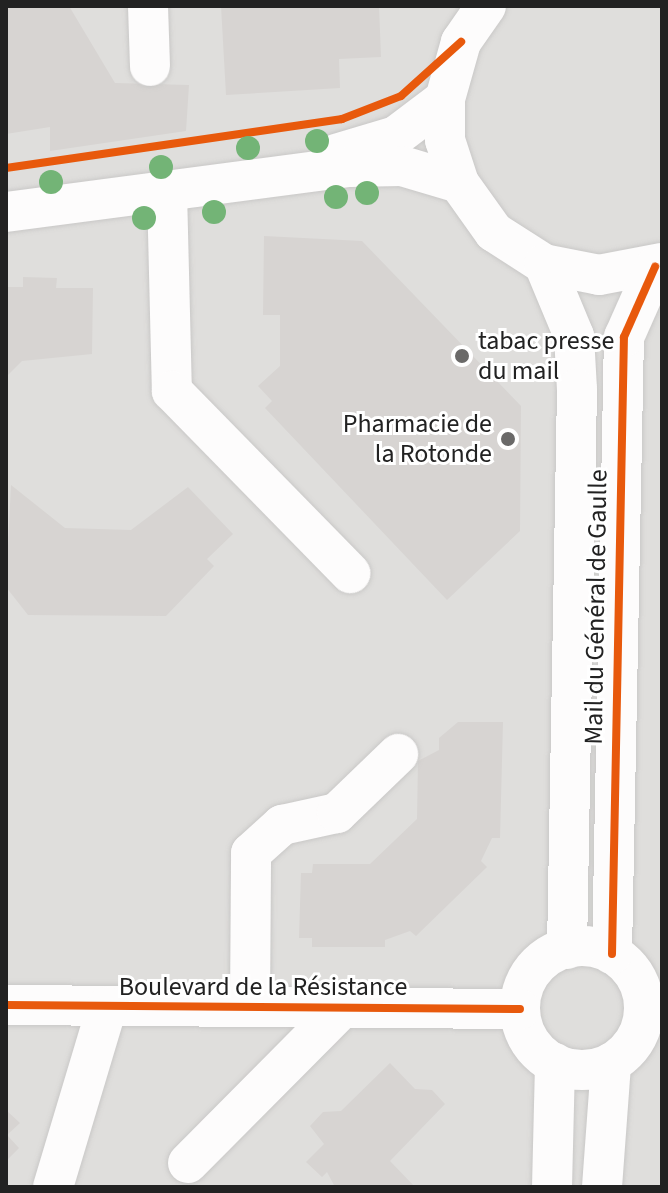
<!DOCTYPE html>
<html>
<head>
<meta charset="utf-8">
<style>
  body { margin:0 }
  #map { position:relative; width:668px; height:1193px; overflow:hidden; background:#f0eeeb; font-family:"Source Sans 3",sans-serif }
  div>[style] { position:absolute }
  .residential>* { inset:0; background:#dfdedc }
  .building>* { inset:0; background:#d7d4d2 }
  .roads { filter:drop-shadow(0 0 2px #c9c8c7) drop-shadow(0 0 2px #c9c8c7) }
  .minor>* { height:40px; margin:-20px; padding:0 20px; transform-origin:20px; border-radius:20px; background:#fdfcfc }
  .minor>.ring { margin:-20px; padding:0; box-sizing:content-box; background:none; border:40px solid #fdfcfc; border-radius:50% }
  .cycleway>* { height:8px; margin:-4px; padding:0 4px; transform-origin:4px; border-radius:4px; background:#e8590c }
  .trees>* { width:24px; height:24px; margin:-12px; border-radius:50%; background:#73b476 }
  .dots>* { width:22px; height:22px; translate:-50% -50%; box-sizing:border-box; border:4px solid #fff; border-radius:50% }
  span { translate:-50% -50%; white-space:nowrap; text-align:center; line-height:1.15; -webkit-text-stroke:6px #fff; paint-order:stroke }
  .poi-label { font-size:26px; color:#222 }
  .left { translate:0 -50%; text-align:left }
  .right { translate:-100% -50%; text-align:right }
  .street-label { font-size:26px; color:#222 }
  .frame { position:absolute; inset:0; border:8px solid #222; pointer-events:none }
</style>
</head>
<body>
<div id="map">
  <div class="residential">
    <div style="clip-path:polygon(6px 6px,662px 6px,662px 1187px,6px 1187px)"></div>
  </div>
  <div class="building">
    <div style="clip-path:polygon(6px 6px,69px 6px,115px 83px,189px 85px,186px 131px,50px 151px,50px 127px,6px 134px)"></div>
    <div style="clip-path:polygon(221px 6px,379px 6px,381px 57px,339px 59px,340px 88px,226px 95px)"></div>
    <div style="clip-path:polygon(264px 236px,362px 241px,521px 406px,520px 531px,447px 600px,265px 408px,272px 401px,258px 386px,280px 366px,280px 315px,263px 315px)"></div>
    <div style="clip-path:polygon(23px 277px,57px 278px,56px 288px,93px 288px,92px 354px,22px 361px,6px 377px,6px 287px,23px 287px)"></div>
    <div style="clip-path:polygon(11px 485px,65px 528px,131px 530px,188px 487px,233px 534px,207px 559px,214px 566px,166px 616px,28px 615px,6px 587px)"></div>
    <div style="clip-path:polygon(458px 722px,503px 722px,500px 838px,492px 838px,481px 861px,487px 867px,416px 936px,410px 931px,385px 940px,385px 947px,312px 947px,312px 938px,299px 938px,301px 873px,312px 873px,313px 864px,370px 864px,417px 819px,418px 761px,439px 750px,439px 738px)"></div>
    <div style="clip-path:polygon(390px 1063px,415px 1089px,432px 1090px,445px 1104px,390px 1161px,415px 1187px,335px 1187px,327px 1172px,322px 1177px,306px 1162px,324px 1144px,310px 1126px,323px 1112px,341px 1111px)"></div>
    <div style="clip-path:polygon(6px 1110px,20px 1123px,7px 1135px,19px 1148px,6px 1161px)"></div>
  </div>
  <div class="roads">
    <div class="minor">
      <div style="left:148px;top:6px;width:60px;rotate:88.1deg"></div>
      <div style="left:486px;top:6px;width:44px;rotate:124.8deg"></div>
      <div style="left:461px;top:42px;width:59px;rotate:105.7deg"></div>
      <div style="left:445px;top:99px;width:41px;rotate:90deg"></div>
      <div style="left:445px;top:140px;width:45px;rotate:72deg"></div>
      <div style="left:459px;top:183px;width:60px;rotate:54.5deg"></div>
      <div style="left:494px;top:232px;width:59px;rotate:32.6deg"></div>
      <div style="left:544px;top:264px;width:56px;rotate:11.3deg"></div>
      <div style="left:599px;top:275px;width:64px;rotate:-10.8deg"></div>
      <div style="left:336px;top:154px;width:63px;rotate:-16.7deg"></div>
      <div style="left:396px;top:136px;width:61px;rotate:-37.1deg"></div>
      <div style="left:167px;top:191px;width:200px;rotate:88.6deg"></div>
      <div style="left:172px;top:391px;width:255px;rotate:45.6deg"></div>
      <div style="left:6px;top:212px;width:346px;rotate:-7.5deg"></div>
      <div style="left:349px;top:167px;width:53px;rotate:-1.1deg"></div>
      <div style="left:402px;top:166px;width:59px;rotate:16.6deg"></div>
      <div style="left:544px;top:264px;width:78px;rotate:67.4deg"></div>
      <div style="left:574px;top:336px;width:53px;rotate:86.8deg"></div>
      <div style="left:577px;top:389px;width:560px;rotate:91.02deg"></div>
      <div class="ring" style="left:520px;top:946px;width:84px;height:84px"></div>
      <div style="left:612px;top:954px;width:617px;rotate:-88.89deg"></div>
      <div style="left:624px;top:337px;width:77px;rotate:-66.1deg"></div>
      <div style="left:6px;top:1005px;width:514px;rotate:0.45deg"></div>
      <div style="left:250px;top:1007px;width:154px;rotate:-89.6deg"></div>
      <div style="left:251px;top:853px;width:42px;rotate:-42.1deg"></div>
      <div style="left:282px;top:825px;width:56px;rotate:-12.3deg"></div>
      <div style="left:337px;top:813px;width:85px;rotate:-44deg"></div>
      <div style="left:188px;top:1163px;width:218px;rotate:-45.2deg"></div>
      <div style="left:53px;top:1187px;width:188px;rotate:-73.3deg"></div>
      <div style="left:552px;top:1187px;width:124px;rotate:-88.6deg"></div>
      <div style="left:602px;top:1187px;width:124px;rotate:-85.8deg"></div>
    </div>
  </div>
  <div class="cycleway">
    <div style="left:6px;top:168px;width:340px;rotate:-8.3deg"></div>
    <div style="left:342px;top:119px;width:63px;rotate:-21.3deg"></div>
    <div style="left:401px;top:96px;width:81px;rotate:-42deg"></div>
    <div style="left:612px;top:954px;width:617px;rotate:-88.89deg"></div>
    <div style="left:624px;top:337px;width:77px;rotate:-66.1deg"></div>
    <div style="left:6px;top:1005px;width:514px;rotate:0.45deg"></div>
  </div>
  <div class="trees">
    <div style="left:317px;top:141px"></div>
    <div style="left:248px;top:148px"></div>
    <div style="left:161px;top:167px"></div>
    <div style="left:51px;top:182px"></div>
    <div style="left:367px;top:193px"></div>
    <div style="left:336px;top:197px"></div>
    <div style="left:214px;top:212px"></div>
    <div style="left:144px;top:218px"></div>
  </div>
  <div class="dots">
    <div style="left:462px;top:356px;background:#6a6968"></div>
    <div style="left:508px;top:439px;background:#6a6968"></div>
  </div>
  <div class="poi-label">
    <span class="left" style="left:478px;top:356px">tabac presse<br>du mail</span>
    <span class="right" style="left:492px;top:439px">Pharmacie de<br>la Rotonde</span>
  </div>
  <div class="street-label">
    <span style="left:596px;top:607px;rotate:-89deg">Mail du Général de Gaulle</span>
    <span style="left:263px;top:987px">Boulevard de la Résistance</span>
  </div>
  <div class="frame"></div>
</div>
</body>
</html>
